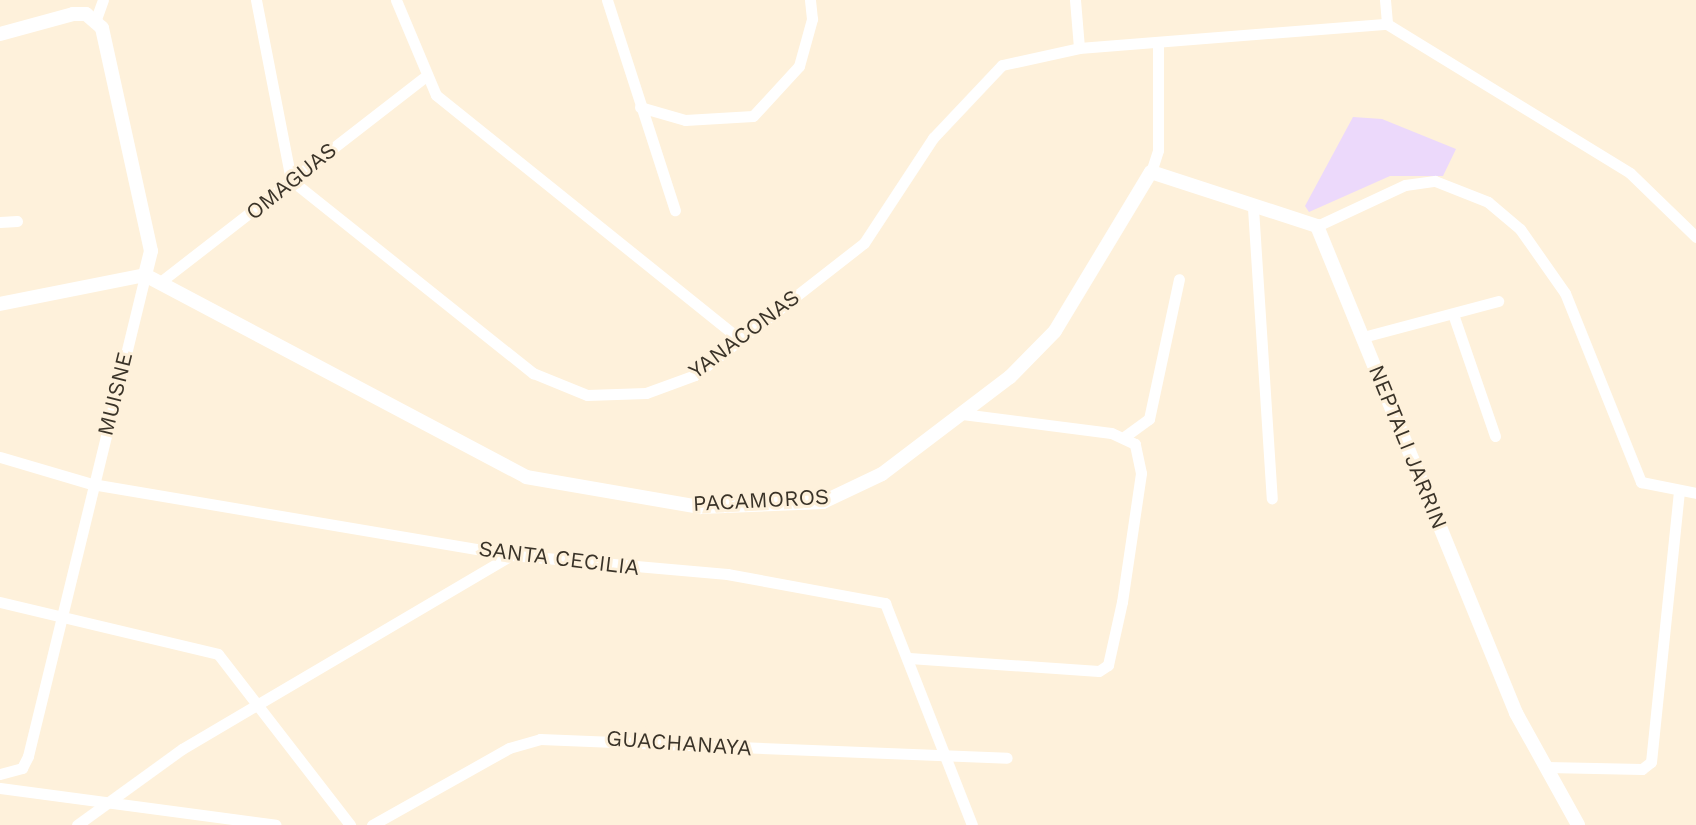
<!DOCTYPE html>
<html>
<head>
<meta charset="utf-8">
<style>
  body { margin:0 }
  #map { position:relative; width:1696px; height:825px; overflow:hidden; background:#fef1db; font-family:"Work Sans",sans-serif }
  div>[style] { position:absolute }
  .green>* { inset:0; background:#ecd9fb }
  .minor>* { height:11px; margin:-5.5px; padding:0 5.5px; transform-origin:5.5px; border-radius:5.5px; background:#fff }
  .tertiary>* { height:14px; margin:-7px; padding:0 7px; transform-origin:7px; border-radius:7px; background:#fff }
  span { translate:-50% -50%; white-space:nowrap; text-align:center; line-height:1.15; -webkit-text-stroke:6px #fef1db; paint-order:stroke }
  .street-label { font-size:22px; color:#3a3328 }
</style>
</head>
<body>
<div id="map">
  <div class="green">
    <div style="clip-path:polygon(1353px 117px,1382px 119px,1456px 149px,1443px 176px,1390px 176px,1309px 212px,1305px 206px)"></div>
  </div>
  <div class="minor">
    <div style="left:256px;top:0;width:183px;rotate:79deg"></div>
    <div style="left:291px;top:180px;width:310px;rotate:38.6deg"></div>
    <div style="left:533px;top:373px;width:58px;rotate:22.2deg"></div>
    <div style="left:587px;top:395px;width:59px;rotate:-1.9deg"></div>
    <div style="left:646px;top:393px;width:52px;rotate:-20.2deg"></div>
    <div style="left:695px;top:375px;width:214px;rotate:-38deg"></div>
    <div style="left:864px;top:243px;width:126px;rotate:-56.7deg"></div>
    <div style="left:933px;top:138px;width:100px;rotate:-46.6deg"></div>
    <div style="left:1002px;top:65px;width:79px;rotate:-12.4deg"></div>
    <div style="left:1079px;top:48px;width:309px;rotate:-4.5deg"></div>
    <div style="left:1387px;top:24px;width:285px;rotate:31.5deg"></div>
    <div style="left:1630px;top:173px;width:92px;rotate:44.1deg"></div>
    <div style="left:396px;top:0;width:103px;rotate:67.2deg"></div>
    <div style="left:436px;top:95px;width:389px;rotate:38.8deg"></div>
    <div style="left:607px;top:0;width:221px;rotate:72.1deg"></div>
    <div style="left:1075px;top:0;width:48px;rotate:85.2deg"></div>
    <div style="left:1385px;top:0;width:24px;rotate:85deg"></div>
    <div style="left:96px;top:19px;width:20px;rotate:-70deg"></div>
    <div style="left:640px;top:107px;width:47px;rotate:16.1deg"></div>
    <div style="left:685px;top:120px;width:68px;rotate:-3.4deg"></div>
    <div style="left:753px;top:116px;width:68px;rotate:-47.4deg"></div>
    <div style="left:799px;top:66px;width:49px;rotate:-74.5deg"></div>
    <div style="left:812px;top:19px;width:19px;rotate:-96deg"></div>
    <div style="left:1151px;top:172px;width:23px;rotate:-72deg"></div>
    <div style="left:1158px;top:150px;width:107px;rotate:-90deg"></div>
    <div style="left:1253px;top:208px;width:291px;rotate:86.3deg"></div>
    <div style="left:0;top:222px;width:17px;rotate:-3deg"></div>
    <div style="left:1317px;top:226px;width:97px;rotate:-25deg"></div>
    <div style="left:1405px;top:185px;width:30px;rotate:-8deg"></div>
    <div style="left:1435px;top:181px;width:57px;rotate:21.6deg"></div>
    <div style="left:1488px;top:202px;width:42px;rotate:40.2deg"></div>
    <div style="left:1520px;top:229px;width:78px;rotate:54.9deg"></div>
    <div style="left:1565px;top:293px;width:204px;rotate:68.1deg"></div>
    <div style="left:1641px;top:482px;width:56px;rotate:11.3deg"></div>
    <div style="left:159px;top:283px;width:334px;rotate:-37.8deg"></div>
    <div style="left:1453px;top:314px;width:129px;rotate:71deg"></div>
    <div style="left:1363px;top:337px;width:140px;rotate:-14.9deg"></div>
    <div style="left:1124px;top:437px;width:31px;rotate:-36deg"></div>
    <div style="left:1149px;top:419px;width:143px;rotate:-77.9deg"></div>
    <div style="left:0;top:457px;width:96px;rotate:16.4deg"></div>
    <div style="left:92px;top:484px;width:425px;rotate:9.6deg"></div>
    <div style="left:511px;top:555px;width:217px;rotate:5deg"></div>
    <div style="left:727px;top:574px;width:161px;rotate:10.4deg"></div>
    <div style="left:885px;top:603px;width:238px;rotate:68.6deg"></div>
    <div style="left:0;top:602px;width:224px;rotate:13.4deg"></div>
    <div style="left:218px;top:654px;width:216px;rotate:52.3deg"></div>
    <div style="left:909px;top:658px;width:190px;rotate:3.9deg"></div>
    <div style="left:1099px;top:671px;width:11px;rotate:-34deg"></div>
    <div style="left:1108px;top:665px;width:65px;rotate:-77.5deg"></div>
    <div style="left:1122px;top:602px;width:130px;rotate:-81.6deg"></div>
    <div style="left:1141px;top:473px;width:30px;rotate:-102deg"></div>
    <div style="left:1135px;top:444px;width:26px;rotate:-155deg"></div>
    <div style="left:1111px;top:433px;width:150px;rotate:-172.7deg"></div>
    <div style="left:1547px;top:767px;width:95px;rotate:1.2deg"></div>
    <div style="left:1642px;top:769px;width:11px;rotate:-38deg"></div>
    <div style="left:1651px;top:762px;width:270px;rotate:-84.1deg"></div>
    <div style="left:0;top:774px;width:23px;rotate:-15deg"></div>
    <div style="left:22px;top:768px;width:13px;rotate:-63deg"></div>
    <div style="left:28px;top:756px;width:495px;rotate:-76.3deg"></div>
    <div style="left:0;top:788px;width:278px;rotate:7.6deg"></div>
    <div style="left:77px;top:825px;width:130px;rotate:-35.9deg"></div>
    <div style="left:182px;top:749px;width:382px;rotate:-30.5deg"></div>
    <div style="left:372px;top:825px;width:157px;rotate:-29.3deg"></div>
    <div style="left:509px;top:748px;width:32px;rotate:-16deg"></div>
    <div style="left:540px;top:739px;width:467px;rotate:2.3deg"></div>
  </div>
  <div class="tertiary">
    <div style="left:0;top:34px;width:76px;rotate:-15.3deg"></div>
    <div style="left:73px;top:14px;width:13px"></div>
    <div style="left:86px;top:14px;width:21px;rotate:41deg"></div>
    <div style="left:102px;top:28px;width:228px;rotate:77.6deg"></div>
    <div style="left:151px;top:251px;width:25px;rotate:104deg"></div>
    <div style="left:145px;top:275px;width:431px;rotate:27.9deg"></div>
    <div style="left:526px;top:477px;width:177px;rotate:9.8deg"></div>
    <div style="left:700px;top:507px;width:123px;rotate:-2.3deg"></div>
    <div style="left:823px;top:502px;width:65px;rotate:-25.4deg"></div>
    <div style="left:882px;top:474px;width:161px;rotate:-37.2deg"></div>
    <div style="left:1010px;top:377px;width:64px;rotate:-45.6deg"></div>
    <div style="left:1055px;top:331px;width:186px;rotate:-58.9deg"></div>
    <div style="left:1151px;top:172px;width:175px;rotate:18deg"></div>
    <div style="left:1317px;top:226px;width:526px;rotate:67.77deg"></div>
    <div style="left:1516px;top:713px;width:128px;rotate:61deg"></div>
    <div style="left:0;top:304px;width:148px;rotate:-11.3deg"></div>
  </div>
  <div class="street-label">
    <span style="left:291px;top:181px;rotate:-39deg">OMAGUAS</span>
    <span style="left:744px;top:334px;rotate:-37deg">YANACONAS</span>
    <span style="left:115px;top:394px;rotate:-76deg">MUISNE</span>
    <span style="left:1408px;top:447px;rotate:68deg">NEPTALI JARRIN</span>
    <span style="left:761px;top:500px;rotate:-3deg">PACAMOROS</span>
    <span style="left:559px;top:558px;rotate:7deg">SANTA CECILIA</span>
    <span style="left:679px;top:743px;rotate:4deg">GUACHANAYA</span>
  </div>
</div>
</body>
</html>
